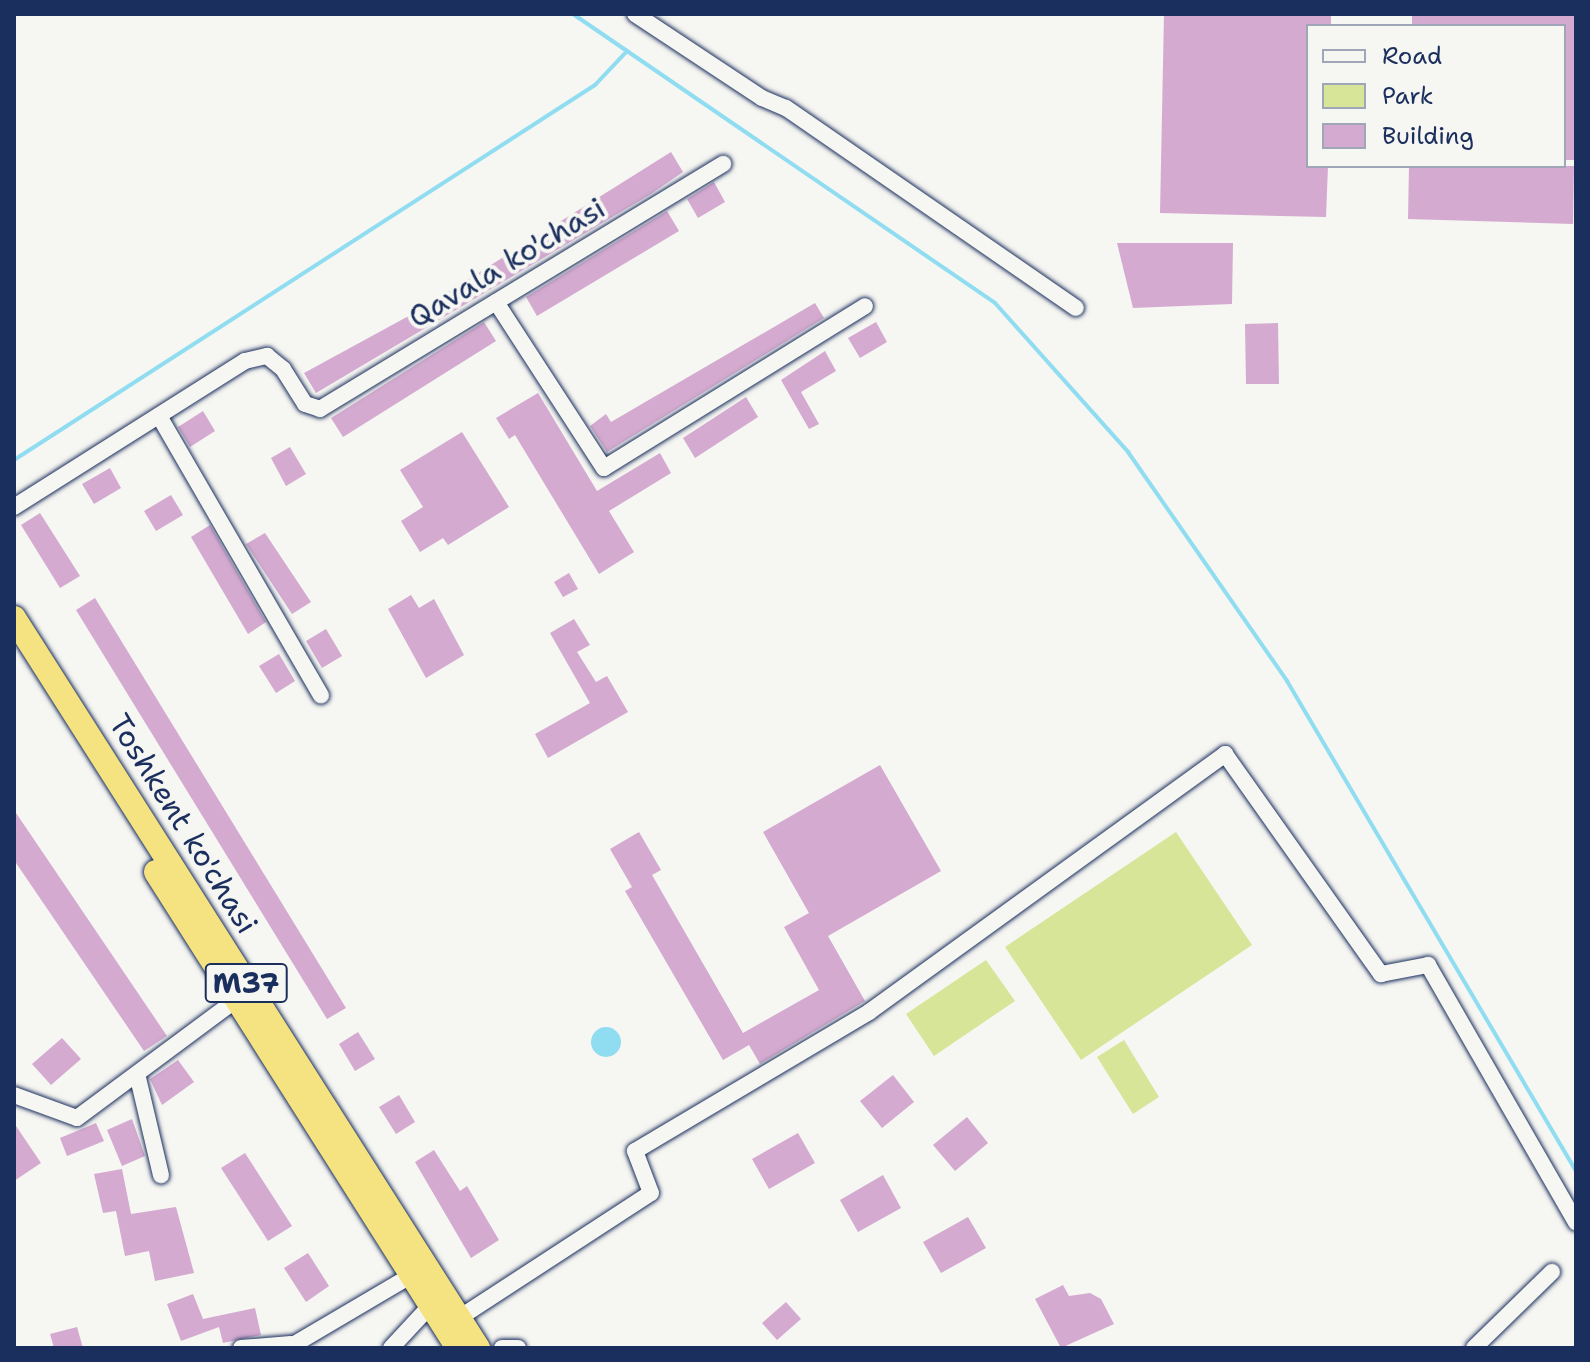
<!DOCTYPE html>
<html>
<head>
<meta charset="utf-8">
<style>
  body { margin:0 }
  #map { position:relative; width:1590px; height:1362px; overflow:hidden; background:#f6f6f2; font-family:"Shantell Sans",sans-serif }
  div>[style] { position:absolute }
  .green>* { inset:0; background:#d7e598 }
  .water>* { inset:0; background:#90ddf1 }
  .round { border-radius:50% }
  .stream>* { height:4px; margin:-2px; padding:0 2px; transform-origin:2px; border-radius:2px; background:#90ddf1 }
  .building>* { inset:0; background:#d4aad0 }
  .roads { filter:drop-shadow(0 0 2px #1b2f5e) drop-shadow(0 0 2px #1b2f5e) }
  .minor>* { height:16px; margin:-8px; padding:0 8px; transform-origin:8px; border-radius:8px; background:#f6f6f2 }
  .highway>* { height:24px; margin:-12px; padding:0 12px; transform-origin:12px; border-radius:12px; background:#f5e382 }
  span { translate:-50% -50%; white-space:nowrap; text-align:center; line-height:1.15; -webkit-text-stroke:8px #f6f6f2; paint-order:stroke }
  .shield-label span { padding:2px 6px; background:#f6f6f2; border:2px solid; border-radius:6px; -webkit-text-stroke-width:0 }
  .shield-label { font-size:28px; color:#1b2f5e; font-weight:700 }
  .street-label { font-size:30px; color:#1b2f5e }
  .frame { position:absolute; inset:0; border:16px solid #1b2f5e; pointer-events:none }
  .legend { position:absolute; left:1306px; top:24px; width:260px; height:144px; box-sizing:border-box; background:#f6f6f2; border:2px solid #9ea6b7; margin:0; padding:10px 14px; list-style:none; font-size:24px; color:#1b2f5e }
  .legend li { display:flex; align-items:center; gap:16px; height:40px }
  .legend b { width:40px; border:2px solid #9ea6b7 }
</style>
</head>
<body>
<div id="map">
  <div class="green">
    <div style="clip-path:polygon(1176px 832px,1252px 945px,1081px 1060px,1005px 947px)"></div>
    <div style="clip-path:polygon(986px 960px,1015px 1001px,934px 1056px,906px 1014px)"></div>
    <div style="clip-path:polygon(1124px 1040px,1159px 1097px,1133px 1114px,1097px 1057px)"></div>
  </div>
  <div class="water">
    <div class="round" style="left:591px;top:1027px;width:30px;height:30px"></div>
  </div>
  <div class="stream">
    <div style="left:573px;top:14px;width:511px;rotate:34.4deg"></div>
    <div style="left:995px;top:303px;width:200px;rotate:48.2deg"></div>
    <div style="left:1128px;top:452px;width:279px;rotate:55.2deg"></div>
    <div style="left:1287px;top:681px;width:569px;rotate:59.47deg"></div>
    <div style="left:14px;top:460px;width:692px;rotate:-32.84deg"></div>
    <div style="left:595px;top:85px;width:47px;rotate:-46.7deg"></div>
  </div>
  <div class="building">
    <div style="clip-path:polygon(1164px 14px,1331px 14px,1331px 26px,1308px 26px,1308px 166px,1328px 166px,1326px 217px,1160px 213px)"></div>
    <div style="clip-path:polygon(1412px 14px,1576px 14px,1574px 160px,1564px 160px,1564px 26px,1412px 26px)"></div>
    <div style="clip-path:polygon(671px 152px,683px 172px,651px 194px,316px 393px,304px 373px,416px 312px)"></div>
    <div style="clip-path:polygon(1409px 166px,1574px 166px,1573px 224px,1408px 219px)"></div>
    <div style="clip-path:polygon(714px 182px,725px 202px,698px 218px,687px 199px)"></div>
    <div style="clip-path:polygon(667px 211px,679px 231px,537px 316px,526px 297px)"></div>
    <div style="clip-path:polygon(1117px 243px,1233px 243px,1232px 304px,1133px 308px)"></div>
    <div style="clip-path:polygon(815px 303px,824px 318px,607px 452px,590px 426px,606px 414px,611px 422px)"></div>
    <div style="clip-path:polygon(484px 322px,496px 341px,343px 437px,331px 418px)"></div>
    <div style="clip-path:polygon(876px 322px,887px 342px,860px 358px,848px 338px)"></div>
    <div style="clip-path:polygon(1278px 323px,1279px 384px,1246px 384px,1245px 324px)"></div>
    <div style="clip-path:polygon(825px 351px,836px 371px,801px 392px,819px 424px,809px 429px,781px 380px)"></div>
    <div style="clip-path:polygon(538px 393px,597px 491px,660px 453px,671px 473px,609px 511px,634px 552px,599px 574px,515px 435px,509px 439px,496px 418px)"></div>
    <div style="clip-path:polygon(746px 397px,758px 417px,695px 458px,683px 438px)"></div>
    <div style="clip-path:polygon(203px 411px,215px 431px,190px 447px,178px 427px)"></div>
    <div style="clip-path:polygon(462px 432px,509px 507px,448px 545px,443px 538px,420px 552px,401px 521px,423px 507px,400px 470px)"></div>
    <div style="clip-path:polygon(290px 447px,306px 474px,286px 486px,271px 458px)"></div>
    <div style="clip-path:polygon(110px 468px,121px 488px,94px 504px,82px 484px)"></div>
    <div style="clip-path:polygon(171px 495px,183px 515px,156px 531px,144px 511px)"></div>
    <div style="clip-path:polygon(40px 513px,80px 576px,60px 588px,21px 525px)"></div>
    <div style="clip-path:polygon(210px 525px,266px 622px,248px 634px,191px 537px)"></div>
    <div style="clip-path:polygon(265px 533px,311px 602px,292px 614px,246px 544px)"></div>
    <div style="clip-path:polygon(569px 573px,578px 589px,563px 597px,554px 582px)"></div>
    <div style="clip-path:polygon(411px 595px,419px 608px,434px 599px,464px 655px,426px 678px,388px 609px)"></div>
    <div style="clip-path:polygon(95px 598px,346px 1008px,327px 1019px,76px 610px)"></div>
    <div style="clip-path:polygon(574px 619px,590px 645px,577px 652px,596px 682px,607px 676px,628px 712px,548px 758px,535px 734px,590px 703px,550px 633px)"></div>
    <div style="clip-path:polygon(326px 629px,342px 656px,322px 668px,306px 641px)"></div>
    <div style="clip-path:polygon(279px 654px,295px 681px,276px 693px,259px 666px)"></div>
    <div style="clip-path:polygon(880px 765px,941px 871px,828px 936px,865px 1001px,760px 1064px,749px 1045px,723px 1060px,625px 891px,632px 887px,610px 849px,639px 832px,661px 870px,652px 875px,743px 1033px,819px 990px,784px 927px,809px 913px,763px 832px)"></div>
    <div style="clip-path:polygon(14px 810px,167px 1036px,144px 1051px,14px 860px)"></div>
    <div style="clip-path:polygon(358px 1032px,375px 1059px,355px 1071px,339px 1044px)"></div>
    <div style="clip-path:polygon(62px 1038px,81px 1059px,51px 1085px,32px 1064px)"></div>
    <div style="clip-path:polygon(178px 1060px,194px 1082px,162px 1105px,150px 1079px)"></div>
    <div style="clip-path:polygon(893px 1075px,914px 1102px,882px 1128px,860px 1101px)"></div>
    <div style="clip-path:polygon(399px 1095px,415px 1122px,396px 1134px,379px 1107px)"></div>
    <div style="clip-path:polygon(967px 1117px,988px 1143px,955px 1171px,933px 1145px)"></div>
    <div style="clip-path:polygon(132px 1119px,145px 1156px,122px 1166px,107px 1130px)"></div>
    <div style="clip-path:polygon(14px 1123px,41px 1163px,14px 1181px)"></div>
    <div style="clip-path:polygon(96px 1123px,104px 1141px,67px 1156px,60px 1138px)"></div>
    <div style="clip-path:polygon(798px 1133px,815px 1163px,769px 1189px,752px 1159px)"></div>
    <div style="clip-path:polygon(434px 1150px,460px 1191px,467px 1186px,499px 1240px,471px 1258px,415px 1162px)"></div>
    <div style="clip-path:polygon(245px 1153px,292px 1226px,268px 1241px,221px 1168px)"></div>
    <div style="clip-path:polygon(122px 1169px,131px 1214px,176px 1207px,194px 1273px,155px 1281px,149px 1251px,125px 1256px,116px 1211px,103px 1213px,94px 1174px)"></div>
    <div style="clip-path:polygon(883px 1175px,901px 1208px,858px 1232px,840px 1200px)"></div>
    <div style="clip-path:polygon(968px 1217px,986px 1248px,941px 1273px,923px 1242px)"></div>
    <div style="clip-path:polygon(308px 1253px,329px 1286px,306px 1302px,284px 1268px)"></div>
    <div style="clip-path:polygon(1063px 1285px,1069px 1296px,1090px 1293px,1101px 1299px,1114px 1324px,1061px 1348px,1035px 1299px)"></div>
    <div style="clip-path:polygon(193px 1294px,203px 1319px,255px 1308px,261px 1335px,223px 1343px,219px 1327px,181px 1341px,167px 1304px)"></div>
    <div style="clip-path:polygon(786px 1302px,801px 1319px,777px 1340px,762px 1323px)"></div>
    <div style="clip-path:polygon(77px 1327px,83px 1348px,54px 1348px,50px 1334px)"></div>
  </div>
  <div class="roads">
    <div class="minor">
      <div style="left:635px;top:14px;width:152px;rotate:33.5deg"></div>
      <div style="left:762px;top:98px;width:26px;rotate:23deg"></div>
      <div style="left:786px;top:108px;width:352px;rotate:34.6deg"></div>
      <div style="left:496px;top:302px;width:198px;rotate:57deg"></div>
      <div style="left:604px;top:468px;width:307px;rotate:-31.8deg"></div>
      <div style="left:159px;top:416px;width:323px;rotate:59.9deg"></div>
      <div style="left:14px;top:507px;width:273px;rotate:-32.3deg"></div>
      <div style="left:245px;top:361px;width:23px;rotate:-13deg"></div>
      <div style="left:267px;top:356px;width:21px;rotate:39deg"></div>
      <div style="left:283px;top:369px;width:41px;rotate:57.8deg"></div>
      <div style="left:305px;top:404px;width:16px;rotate:18deg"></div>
      <div style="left:320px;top:409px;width:472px;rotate:-31.3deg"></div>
      <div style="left:138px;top:1078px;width:100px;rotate:76.7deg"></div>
      <div style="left:14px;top:1095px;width:67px;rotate:20.1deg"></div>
      <div style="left:77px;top:1118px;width:198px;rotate:-36.6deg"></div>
      <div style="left:459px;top:1318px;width:229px;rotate:-33.1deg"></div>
      <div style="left:651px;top:1193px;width:45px;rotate:-110.9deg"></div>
      <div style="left:635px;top:1151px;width:272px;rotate:-30.7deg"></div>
      <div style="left:869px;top:1012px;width:440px;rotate:-35.9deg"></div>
      <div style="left:1225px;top:754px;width:270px;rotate:54.7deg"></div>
      <div style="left:1381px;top:974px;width:48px;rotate:-10.8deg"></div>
      <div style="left:1428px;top:965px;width:297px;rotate:60.1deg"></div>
      <div style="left:241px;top:1348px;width:50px;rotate:-4.6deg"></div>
      <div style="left:288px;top:1348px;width:144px;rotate:-30.5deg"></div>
      <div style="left:391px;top:1348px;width:59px;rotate:-47.1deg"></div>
      <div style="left:502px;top:1348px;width:16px"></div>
      <div style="left:1474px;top:1348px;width:109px;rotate:-44.3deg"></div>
    </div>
    <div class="highway">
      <div style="left:14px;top:618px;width:865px;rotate:57.56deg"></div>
      <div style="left:156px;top:872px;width:564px;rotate:57.61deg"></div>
    </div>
  </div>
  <div class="shield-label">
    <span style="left:246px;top:983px">M37</span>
  </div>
  <div class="street-label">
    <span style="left:507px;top:263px;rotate:-31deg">Qavala ko'chasi</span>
    <span style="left:183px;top:824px;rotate:58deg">Toshkent ko'chasi</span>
  </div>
  <div class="frame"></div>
  <ul class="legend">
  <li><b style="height:10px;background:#f6f6f2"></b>Road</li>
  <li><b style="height:22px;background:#d7e598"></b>Park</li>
  <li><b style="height:22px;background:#d4aad0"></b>Building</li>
  </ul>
</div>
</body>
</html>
